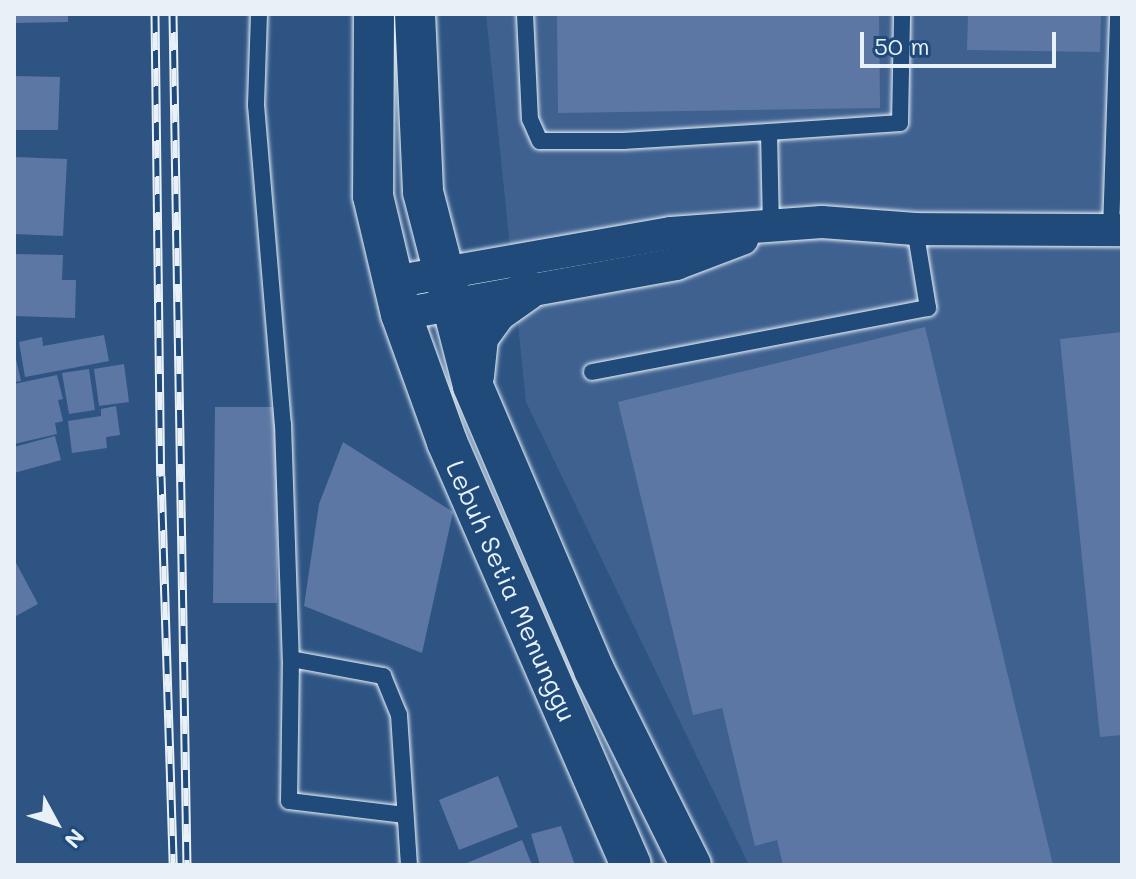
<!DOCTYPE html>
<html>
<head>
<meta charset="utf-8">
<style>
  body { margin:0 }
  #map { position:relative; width:1136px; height:879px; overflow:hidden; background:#2e5484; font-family:Mali,sans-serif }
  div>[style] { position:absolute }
  .built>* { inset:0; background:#3f6190 }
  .building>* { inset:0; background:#5d77a4 }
  .roads { filter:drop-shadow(0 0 2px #e8f1f8) drop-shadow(0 0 2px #e8f1f8) }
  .service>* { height:16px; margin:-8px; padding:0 8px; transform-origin:8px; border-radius:8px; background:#1f4a7a }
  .minor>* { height:32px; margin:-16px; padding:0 16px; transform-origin:16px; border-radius:16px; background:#1f4a7a }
  .tertiary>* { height:40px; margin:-20px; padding:0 20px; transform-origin:20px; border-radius:20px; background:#1f4a7a }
  .rail>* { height:9px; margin-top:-4.5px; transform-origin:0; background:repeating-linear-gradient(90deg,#1f4a7a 0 18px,#e8f1f8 0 36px); box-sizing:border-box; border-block:2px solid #e8f1f8 }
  span { translate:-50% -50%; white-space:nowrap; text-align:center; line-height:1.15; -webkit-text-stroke:6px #1f4a7a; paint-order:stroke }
  .street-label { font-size:26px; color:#e8f1f8 }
  .frame { position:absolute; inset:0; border:16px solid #e8f1f8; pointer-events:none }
  .north { position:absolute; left:16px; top:783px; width:80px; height:80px; -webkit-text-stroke:6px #1f4a7a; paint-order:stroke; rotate:130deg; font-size:22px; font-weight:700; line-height:32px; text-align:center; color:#e8f1f8 }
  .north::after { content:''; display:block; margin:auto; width:28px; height:36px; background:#e8f1f8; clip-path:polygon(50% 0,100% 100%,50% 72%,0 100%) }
  .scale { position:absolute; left:860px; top:32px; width:196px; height:36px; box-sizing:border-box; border:4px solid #e8f1f8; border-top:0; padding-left:10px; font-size:24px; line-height:28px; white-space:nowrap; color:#e8f1f8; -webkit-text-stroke:6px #1f4a7a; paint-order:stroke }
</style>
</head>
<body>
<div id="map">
  <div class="built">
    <div style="clip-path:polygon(486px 14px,1122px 14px,1122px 865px,749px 865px,526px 402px)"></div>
  </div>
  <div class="building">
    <div style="clip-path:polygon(14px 14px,68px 14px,68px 22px,14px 23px)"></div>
    <div style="clip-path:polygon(557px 14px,879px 14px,880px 108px,558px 113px)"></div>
    <div style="clip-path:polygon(968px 14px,1101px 14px,1100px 52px,967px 50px)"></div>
    <div style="clip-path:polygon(14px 76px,60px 77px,58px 130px,14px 130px)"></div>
    <div style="clip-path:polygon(15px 157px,67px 159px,63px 236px,14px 234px)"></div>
    <div style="clip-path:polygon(14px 254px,63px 255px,62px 280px,76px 280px,75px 318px,14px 316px)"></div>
    <div style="clip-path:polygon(925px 327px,1053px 865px,783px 865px,777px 840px,755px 846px,722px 708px,693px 715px,618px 402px)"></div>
    <div style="clip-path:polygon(1122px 332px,1122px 735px,1100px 737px,1060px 339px)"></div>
    <div style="clip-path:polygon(104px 335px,109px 361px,25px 377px,19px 342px,42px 337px,43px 346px)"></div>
    <div style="clip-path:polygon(14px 350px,21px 381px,14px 382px)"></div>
    <div style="clip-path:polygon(124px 364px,129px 402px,99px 406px,94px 369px)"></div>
    <div style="clip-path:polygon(89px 369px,95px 410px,69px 414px,62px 373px)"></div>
    <div style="clip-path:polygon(57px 375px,63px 399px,58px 400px,63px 421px,55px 423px,57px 434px,14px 444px,14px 384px)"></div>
    <div style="clip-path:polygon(116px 406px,120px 435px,106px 437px,107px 448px,72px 453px,68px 421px,101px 416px,101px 409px)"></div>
    <div style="clip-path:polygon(215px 407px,278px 407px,277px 603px,213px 603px)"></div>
    <div style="clip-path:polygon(55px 436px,61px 460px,14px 473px,14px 447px)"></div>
    <div style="clip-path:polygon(343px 442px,453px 512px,422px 653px,304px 606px,319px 504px)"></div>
    <div style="clip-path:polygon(14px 559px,38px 604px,14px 617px)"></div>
    <div style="clip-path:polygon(498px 776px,518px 827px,459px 850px,439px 800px)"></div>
    <div style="clip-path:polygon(561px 826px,575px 865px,540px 865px,531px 834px)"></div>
    <div style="clip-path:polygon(522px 840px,532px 865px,462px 865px)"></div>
  </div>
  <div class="roads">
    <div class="service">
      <div style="left:259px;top:14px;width:91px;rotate:91.9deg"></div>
      <div style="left:256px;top:105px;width:320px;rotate:85.2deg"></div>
      <div style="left:283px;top:424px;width:235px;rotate:88.1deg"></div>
      <div style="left:291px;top:659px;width:142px;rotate:90.8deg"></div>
      <div style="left:289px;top:801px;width:117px;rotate:6.9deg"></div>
      <div style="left:525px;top:14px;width:105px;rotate:87.3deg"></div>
      <div style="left:530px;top:119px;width:24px;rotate:66deg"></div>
      <div style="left:540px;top:141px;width:83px"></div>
      <div style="left:623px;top:141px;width:146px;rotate:-3.5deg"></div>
      <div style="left:769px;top:132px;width:97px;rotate:88.8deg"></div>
      <div style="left:769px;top:132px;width:131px;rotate:-3.9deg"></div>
      <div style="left:900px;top:123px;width:109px;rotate:-88.9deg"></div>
      <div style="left:1111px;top:230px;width:216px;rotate:-88.1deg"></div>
      <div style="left:592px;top:372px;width:342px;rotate:-10.8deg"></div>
      <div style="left:928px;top:308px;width:80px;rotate:-99.3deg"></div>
      <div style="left:291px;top:659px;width:94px;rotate:10.5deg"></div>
      <div style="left:383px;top:676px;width:42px;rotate:67.7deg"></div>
      <div style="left:399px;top:715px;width:150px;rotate:86.2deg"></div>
    </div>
    <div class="minor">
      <div style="left:393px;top:282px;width:282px;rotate:-10deg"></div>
      <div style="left:671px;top:233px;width:151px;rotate:-4.2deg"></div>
      <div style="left:822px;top:222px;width:93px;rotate:4.3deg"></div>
      <div style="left:915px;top:229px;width:207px;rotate:0.3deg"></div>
      <div style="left:401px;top:314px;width:280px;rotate:-10.3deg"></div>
      <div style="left:676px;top:264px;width:71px;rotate:-20.7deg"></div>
    </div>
    <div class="tertiary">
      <div style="left:374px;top:14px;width:182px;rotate:90.3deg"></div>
      <div style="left:373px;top:196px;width:121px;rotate:76.7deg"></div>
      <div style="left:401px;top:314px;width:136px;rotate:70.2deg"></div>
      <div style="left:447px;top:442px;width:461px;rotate:66.5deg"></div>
      <div style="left:415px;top:14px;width:178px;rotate:87.4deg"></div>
      <div style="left:423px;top:192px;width:200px;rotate:75.5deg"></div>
      <div style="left:473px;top:386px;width:309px;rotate:66.9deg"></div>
      <div style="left:594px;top:670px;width:218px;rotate:63.6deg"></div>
      <div style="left:474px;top:376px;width:39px;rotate:-84deg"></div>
      <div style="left:478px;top:337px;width:31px;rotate:-54deg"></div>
      <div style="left:496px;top:312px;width:38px;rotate:-35deg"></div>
    </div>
  </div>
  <div class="rail">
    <div style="left:155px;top:14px;width:462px;rotate:89.3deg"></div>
    <div style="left:161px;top:476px;width:389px;rotate:88.2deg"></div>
    <div style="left:173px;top:14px;width:851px;rotate:89.06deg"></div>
  </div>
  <div class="street-label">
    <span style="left:511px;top:591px;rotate:66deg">Lebuh Setia Menunggu</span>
  </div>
  <div class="frame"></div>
  <div class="north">N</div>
  <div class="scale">50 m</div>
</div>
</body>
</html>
